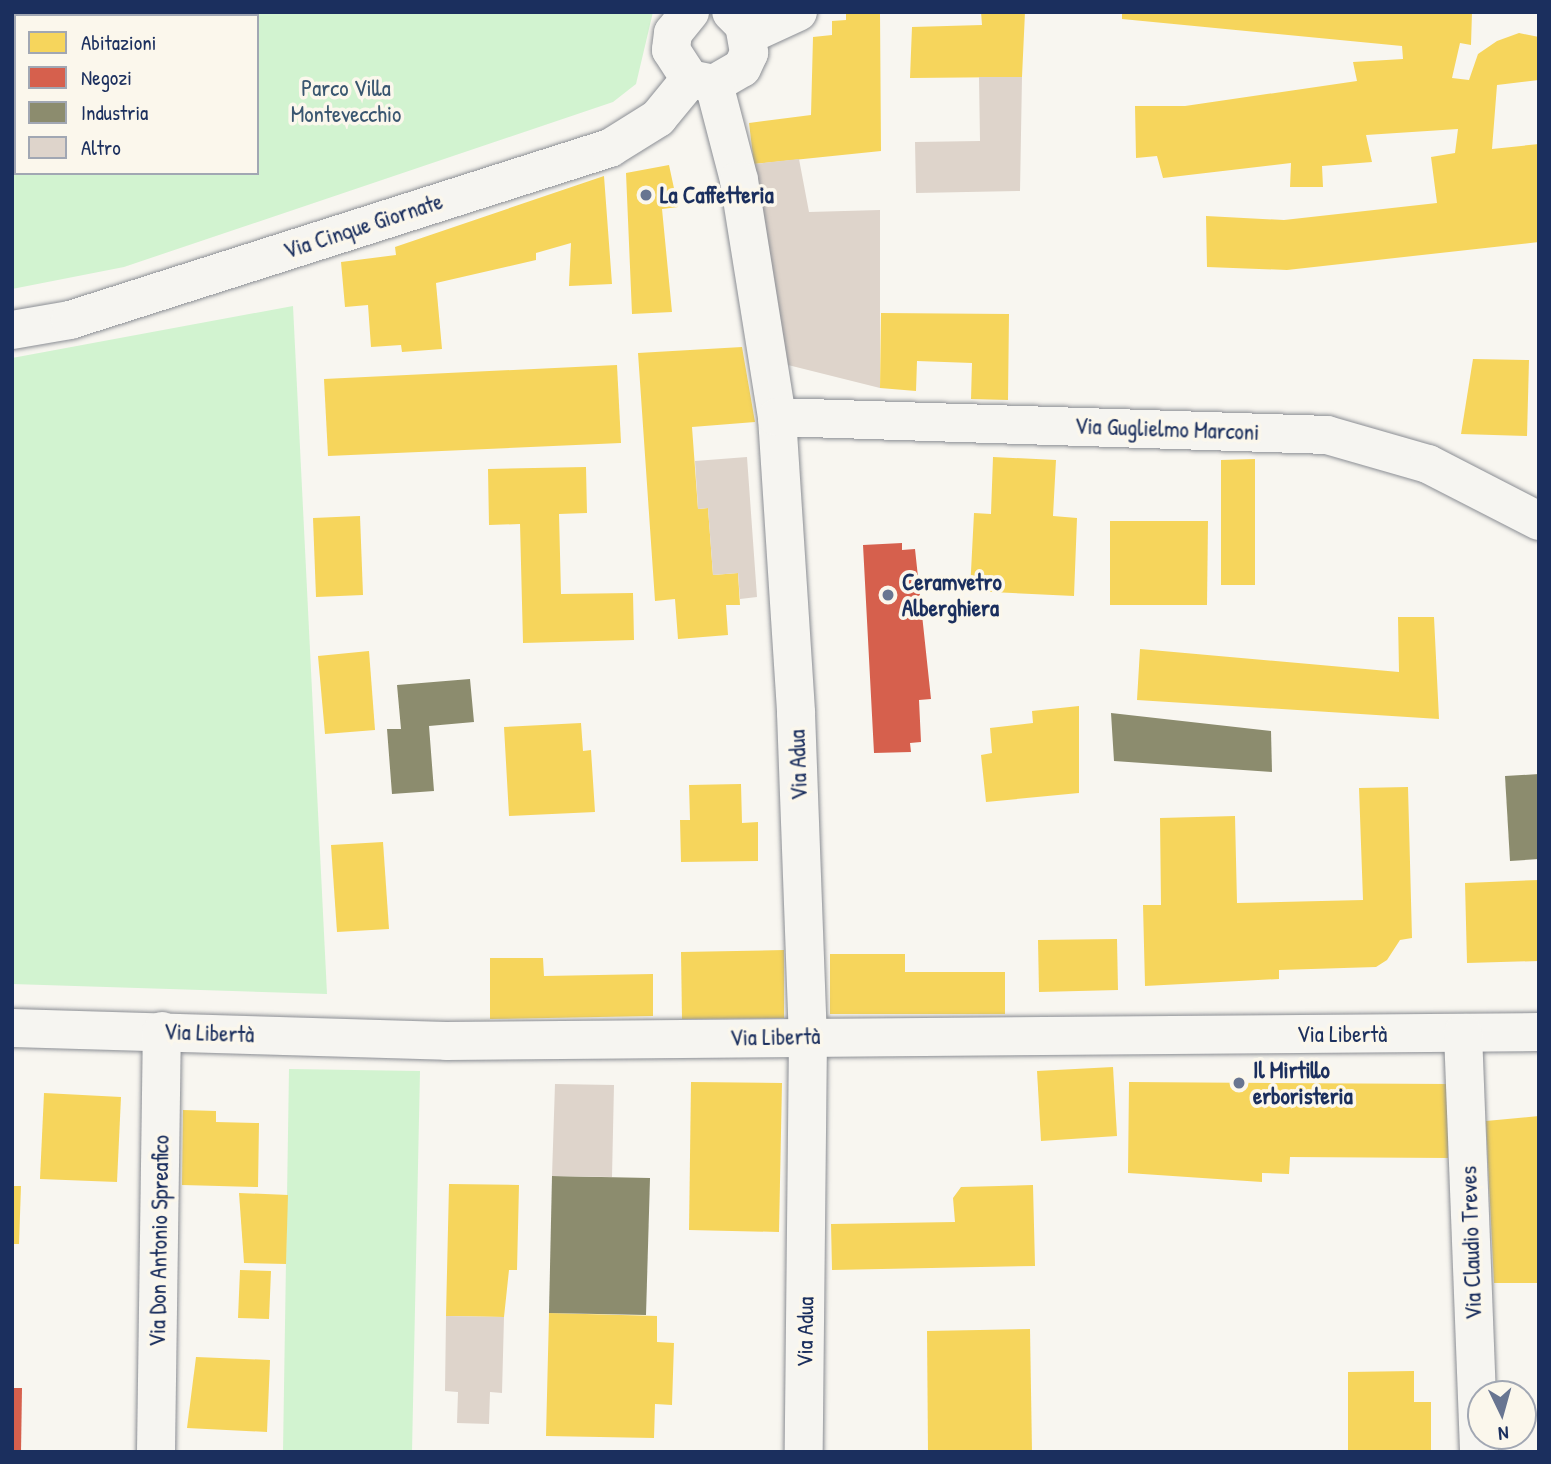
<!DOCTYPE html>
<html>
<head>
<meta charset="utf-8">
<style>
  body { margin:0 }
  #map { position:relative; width:1551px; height:1464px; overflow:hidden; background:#f8f6f0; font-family:"Patrick Hand",sans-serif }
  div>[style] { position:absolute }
  .green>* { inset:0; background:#d2f3d0 }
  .homes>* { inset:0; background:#f6d55c }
  .shops>* { inset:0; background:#d6604d }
  .industry>* { inset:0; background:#8c8c6e }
  .building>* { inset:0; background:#ded4cb }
  .roads { filter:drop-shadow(0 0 2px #8b8e94) drop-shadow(0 0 2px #8b8e94) }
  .minor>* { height:38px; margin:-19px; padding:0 19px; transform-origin:19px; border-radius:19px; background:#f6f5f1 }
  .dots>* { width:19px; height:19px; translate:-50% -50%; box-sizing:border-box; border:4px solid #fbf7ec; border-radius:50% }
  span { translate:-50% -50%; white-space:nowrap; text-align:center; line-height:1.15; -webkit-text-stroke:7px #fbf7ec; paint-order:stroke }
  .park-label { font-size:23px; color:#395670 }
  .poi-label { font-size:23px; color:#1b2f5e; font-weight:700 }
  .left { translate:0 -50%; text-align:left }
  .street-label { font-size:23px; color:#1b2f5e }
  .frame { position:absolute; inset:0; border:14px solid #1b2f5e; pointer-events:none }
  .legend { position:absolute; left:14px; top:14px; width:245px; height:161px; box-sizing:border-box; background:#fbf7ec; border:2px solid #a1a7b3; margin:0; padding:9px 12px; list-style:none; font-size:21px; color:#1b2f5e }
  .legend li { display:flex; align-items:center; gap:14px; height:35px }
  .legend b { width:35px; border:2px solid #a1a7b3 }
  .north { position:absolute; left:1467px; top:1380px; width:70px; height:70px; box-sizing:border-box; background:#fbf7ec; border:2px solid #a1a7b3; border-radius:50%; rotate:175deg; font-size:19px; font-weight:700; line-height:28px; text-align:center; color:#1b2f5e }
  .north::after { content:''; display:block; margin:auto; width:24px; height:32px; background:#687591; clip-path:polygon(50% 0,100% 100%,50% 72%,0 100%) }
</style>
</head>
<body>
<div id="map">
  <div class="green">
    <div style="clip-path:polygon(evenodd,12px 12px,653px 12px,636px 84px,613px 102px,124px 267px,12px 289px,12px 12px,16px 16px,257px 16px,257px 173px,16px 173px,16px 16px)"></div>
    <div style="clip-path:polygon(293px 306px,327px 994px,12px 984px,12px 358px)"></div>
    <div style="clip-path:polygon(289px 1069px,420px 1071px,412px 1452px,283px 1452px)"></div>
  </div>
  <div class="homes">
    <div style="clip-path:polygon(846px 12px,880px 12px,881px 151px,754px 164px,749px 123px,811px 115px,813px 37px,832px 35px,832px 21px,846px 20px)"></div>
    <div style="clip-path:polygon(981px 12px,1025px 12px,1022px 77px,910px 78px,912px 27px,982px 25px)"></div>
    <div style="clip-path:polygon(1122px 12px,1472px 12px,1471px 45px,1460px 43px,1452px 78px,1469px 80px,1478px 54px,1497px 41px,1519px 33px,1539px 37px,1539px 80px,1497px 85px,1492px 149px,1539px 144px,1539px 242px,1287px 270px,1207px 267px,1206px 216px,1284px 220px,1437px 203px,1431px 157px,1455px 153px,1458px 129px,1366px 135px,1372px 162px,1322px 166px,1323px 187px,1290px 187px,1291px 163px,1163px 178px,1157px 156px,1136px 158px,1135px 106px,1185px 106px,1357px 81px,1353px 62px,1403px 59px,1402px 46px,1122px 19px)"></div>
    <div style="clip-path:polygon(669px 165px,678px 207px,662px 209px,672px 312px,632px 314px,626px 173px)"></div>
    <div style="clip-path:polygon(604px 176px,612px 284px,569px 286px,571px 243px,536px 253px,536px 260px,436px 283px,442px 349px,402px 352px,401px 345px,371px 347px,368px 305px,345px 307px,341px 262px,396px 255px,395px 247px)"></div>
    <div style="clip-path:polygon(881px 313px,1009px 314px,1008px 400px,971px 399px,972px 363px,917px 361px,916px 391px,880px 388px)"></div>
    <div style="clip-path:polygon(742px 347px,755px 422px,692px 427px,698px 509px,708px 508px,713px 575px,738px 573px,740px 605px,726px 605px,728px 635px,678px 639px,675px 599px,655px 601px,638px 353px)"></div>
    <div style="clip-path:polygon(1473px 359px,1529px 360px,1527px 436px,1461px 434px)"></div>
    <div style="clip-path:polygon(617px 365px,621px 443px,328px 456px,324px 379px)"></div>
    <div style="clip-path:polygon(993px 457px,1056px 460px,1053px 516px,1077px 518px,1074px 596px,970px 591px,974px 513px,991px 514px)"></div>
    <div style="clip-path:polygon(1255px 459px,1255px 585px,1221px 585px,1221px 460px)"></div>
    <div style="clip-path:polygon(586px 467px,587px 513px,559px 514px,561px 594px,633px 593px,634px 640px,523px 643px,520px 524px,489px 525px,488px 469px)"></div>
    <div style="clip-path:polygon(360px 516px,363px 595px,316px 597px,313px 518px)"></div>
    <div style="clip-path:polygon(1110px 521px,1208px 521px,1207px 605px,1110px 605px)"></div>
    <div style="clip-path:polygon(1398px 617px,1434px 617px,1439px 719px,1137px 700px,1140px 649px,1399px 672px)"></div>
    <div style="clip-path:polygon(369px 651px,375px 730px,325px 734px,318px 656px)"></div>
    <div style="clip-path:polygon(1079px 706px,1079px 793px,986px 802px,981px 755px,992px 753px,990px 728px,1033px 723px,1032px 711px)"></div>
    <div style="clip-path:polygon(581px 723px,583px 751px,591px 750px,595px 812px,509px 816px,504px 727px)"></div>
    <div style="clip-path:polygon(741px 784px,742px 823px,758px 822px,758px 861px,681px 862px,680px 820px,690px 820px,689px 785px)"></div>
    <div style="clip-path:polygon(1408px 787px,1412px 938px,1400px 940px,1387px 960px,1376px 967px,1279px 970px,1279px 979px,1145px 986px,1143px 905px,1161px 905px,1160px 818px,1235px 816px,1237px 903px,1363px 900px,1359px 788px)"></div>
    <div style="clip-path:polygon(383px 842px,389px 929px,337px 932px,331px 845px)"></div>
    <div style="clip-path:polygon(1539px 880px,1539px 961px,1467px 963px,1465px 883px)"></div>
    <div style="clip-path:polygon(1117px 939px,1118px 990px,1039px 992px,1038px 940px)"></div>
    <div style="clip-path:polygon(784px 950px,784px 1018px,682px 1019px,681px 952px)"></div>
    <div style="clip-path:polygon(830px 954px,905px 954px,905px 972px,1005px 972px,1005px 1014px,830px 1014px)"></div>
    <div style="clip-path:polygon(490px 958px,543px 958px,544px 976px,653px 974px,653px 1016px,490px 1019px)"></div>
    <div style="clip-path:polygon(1113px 1067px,1117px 1136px,1041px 1141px,1037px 1071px)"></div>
    <div style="clip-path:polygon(691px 1082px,782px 1083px,779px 1232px,689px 1230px)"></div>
    <div style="clip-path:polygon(1129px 1082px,1449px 1084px,1448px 1158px,1290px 1157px,1289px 1174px,1262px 1173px,1262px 1182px,1128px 1173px)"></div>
    <div style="clip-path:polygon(44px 1093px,121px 1097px,117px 1182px,40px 1179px)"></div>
    <div style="clip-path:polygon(183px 1110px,216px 1111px,216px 1122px,259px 1123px,258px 1187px,182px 1185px)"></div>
    <div style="clip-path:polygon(1539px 1116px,1539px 1283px,1494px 1283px,1486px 1121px)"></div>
    <div style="clip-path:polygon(449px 1184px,519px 1185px,517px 1270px,509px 1270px,504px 1317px,446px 1316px)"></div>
    <div style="clip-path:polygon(1033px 1185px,1035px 1266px,832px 1270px,831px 1224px,955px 1222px,953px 1198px,961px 1187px)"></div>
    <div style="clip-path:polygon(12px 1186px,21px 1186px,19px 1244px,12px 1244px)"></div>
    <div style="clip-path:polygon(239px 1193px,288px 1195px,286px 1264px,244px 1263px)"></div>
    <div style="clip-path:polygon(240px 1270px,271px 1271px,269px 1319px,238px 1318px)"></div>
    <div style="clip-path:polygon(549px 1313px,657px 1316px,657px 1342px,674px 1343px,672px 1405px,655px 1404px,654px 1438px,546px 1436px)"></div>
    <div style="clip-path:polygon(1030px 1329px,1032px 1452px,928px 1452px,927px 1331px)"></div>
    <div style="clip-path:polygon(196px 1357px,270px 1360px,267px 1432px,187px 1428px)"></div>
    <div style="clip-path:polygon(1414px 1371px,1414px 1402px,1431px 1402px,1431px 1452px,1348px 1452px,1348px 1372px)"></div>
  </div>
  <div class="shops">
    <div style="clip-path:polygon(902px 543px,902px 550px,915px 549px,931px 699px,919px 700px,921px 742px,910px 743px,911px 752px,874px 753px,863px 545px)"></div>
    <div style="clip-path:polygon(12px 1388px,22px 1388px,21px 1452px,12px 1452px)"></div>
  </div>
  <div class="industry">
    <div style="clip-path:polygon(470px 679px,474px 722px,429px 726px,434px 791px,392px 794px,387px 729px,401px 729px,397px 685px)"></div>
    <div style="clip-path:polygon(1111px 713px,1271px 731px,1272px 772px,1114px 761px)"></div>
    <div style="clip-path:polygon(1539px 774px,1539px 859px,1510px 861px,1505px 776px)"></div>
    <div style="clip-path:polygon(552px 1176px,650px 1178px,646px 1315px,549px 1313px)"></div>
  </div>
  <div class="building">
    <div style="clip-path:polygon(16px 61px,16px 171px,12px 173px,12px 62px)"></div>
    <div style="clip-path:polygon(979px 77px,1022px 77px,1020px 191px,916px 193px,915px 142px,980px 141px)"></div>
    <div style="clip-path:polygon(799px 159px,809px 212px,880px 210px,880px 388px,784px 364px,754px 164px)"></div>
    <div style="clip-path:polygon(747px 457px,757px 597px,740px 599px,738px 573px,713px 575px,708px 508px,698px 509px,695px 461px)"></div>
    <div style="clip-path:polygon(555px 1084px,614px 1085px,612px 1177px,552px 1176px)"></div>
    <div style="clip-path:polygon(446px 1316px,504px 1317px,502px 1393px,490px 1392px,489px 1424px,457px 1423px,458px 1392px,445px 1391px)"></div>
  </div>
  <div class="roads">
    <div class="minor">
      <div style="left:690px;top:12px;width:27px;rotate:129deg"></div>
      <div style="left:673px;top:33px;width:17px;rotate:97deg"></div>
      <div style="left:671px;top:50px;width:35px;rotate:57deg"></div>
      <div style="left:690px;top:79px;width:25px;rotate:12deg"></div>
      <div style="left:714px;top:84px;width:32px;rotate:-30deg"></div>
      <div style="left:742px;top:68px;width:17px;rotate:-65deg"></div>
      <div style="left:749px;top:53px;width:28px;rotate:-100deg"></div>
      <div style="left:744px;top:25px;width:18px;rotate:-135deg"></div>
      <div style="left:748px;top:35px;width:55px;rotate:-24.7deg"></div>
      <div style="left:714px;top:84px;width:99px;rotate:75.4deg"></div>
      <div style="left:739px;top:180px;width:240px;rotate:80.9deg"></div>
      <div style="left:777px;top:417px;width:297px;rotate:86.3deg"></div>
      <div style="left:796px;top:713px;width:324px;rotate:87.9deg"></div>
      <div style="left:808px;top:1037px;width:415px;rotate:90.6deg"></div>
      <div style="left:12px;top:330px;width:59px;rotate:-9.8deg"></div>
      <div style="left:70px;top:320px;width:567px;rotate:-17.67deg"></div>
      <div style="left:610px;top:148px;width:57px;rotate:-32deg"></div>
      <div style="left:658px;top:118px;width:50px;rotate:-50.6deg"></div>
      <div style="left:777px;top:417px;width:550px;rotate:1.87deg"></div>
      <div style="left:1327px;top:435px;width:105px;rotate:16deg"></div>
      <div style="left:1428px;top:464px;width:125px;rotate:27.2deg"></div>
      <div style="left:12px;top:1028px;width:434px;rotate:1.7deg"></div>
      <div style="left:446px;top:1041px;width:1093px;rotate:-0.47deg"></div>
      <div style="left:1463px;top:1033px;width:419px;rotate:87.8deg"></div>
      <div style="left:156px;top:1452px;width:421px;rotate:-89.2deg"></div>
    </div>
  </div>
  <div class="dots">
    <div style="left:646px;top:195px;background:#687591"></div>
    <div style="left:888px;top:595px;background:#687591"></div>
    <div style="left:1239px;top:1083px;background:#687591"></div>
  </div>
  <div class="park-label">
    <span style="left:346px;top:101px">Parco Villa<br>Montevecchio</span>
  </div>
  <div class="poi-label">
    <span class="left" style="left:660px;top:195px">La Caffetteria</span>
    <span class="left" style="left:902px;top:595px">Ceramvetro<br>Alberghiera</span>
    <span class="left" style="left:1253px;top:1083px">Il Mirtillo<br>erboristeria</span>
  </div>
  <div class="street-label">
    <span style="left:363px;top:226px;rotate:-18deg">Via Cinque Giornate</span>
    <span style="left:1167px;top:429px;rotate:2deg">Via Guglielmo Marconi</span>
    <span style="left:798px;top:765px;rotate:-92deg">Via Adua</span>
    <span style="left:209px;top:1033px;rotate:2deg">Via Libertà</span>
    <span style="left:1342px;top:1034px">Via Libertà</span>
    <span style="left:775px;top:1037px;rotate:-1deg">Via Libertà</span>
    <span style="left:159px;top:1241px;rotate:-89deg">Via Don Antonio Spreafico</span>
    <span style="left:1471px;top:1243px;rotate:-92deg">Via Claudio Treves</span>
    <span style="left:805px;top:1332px;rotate:-89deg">Via Adua</span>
  </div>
  <div class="frame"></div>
  <ul class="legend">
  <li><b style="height:19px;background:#f6d55c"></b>Abitazioni</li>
  <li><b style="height:19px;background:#d6604d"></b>Negozi</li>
  <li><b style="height:19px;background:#8c8c6e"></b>Industria</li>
  <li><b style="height:19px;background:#ded4cb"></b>Altro</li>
  </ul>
  <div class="north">N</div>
</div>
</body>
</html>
